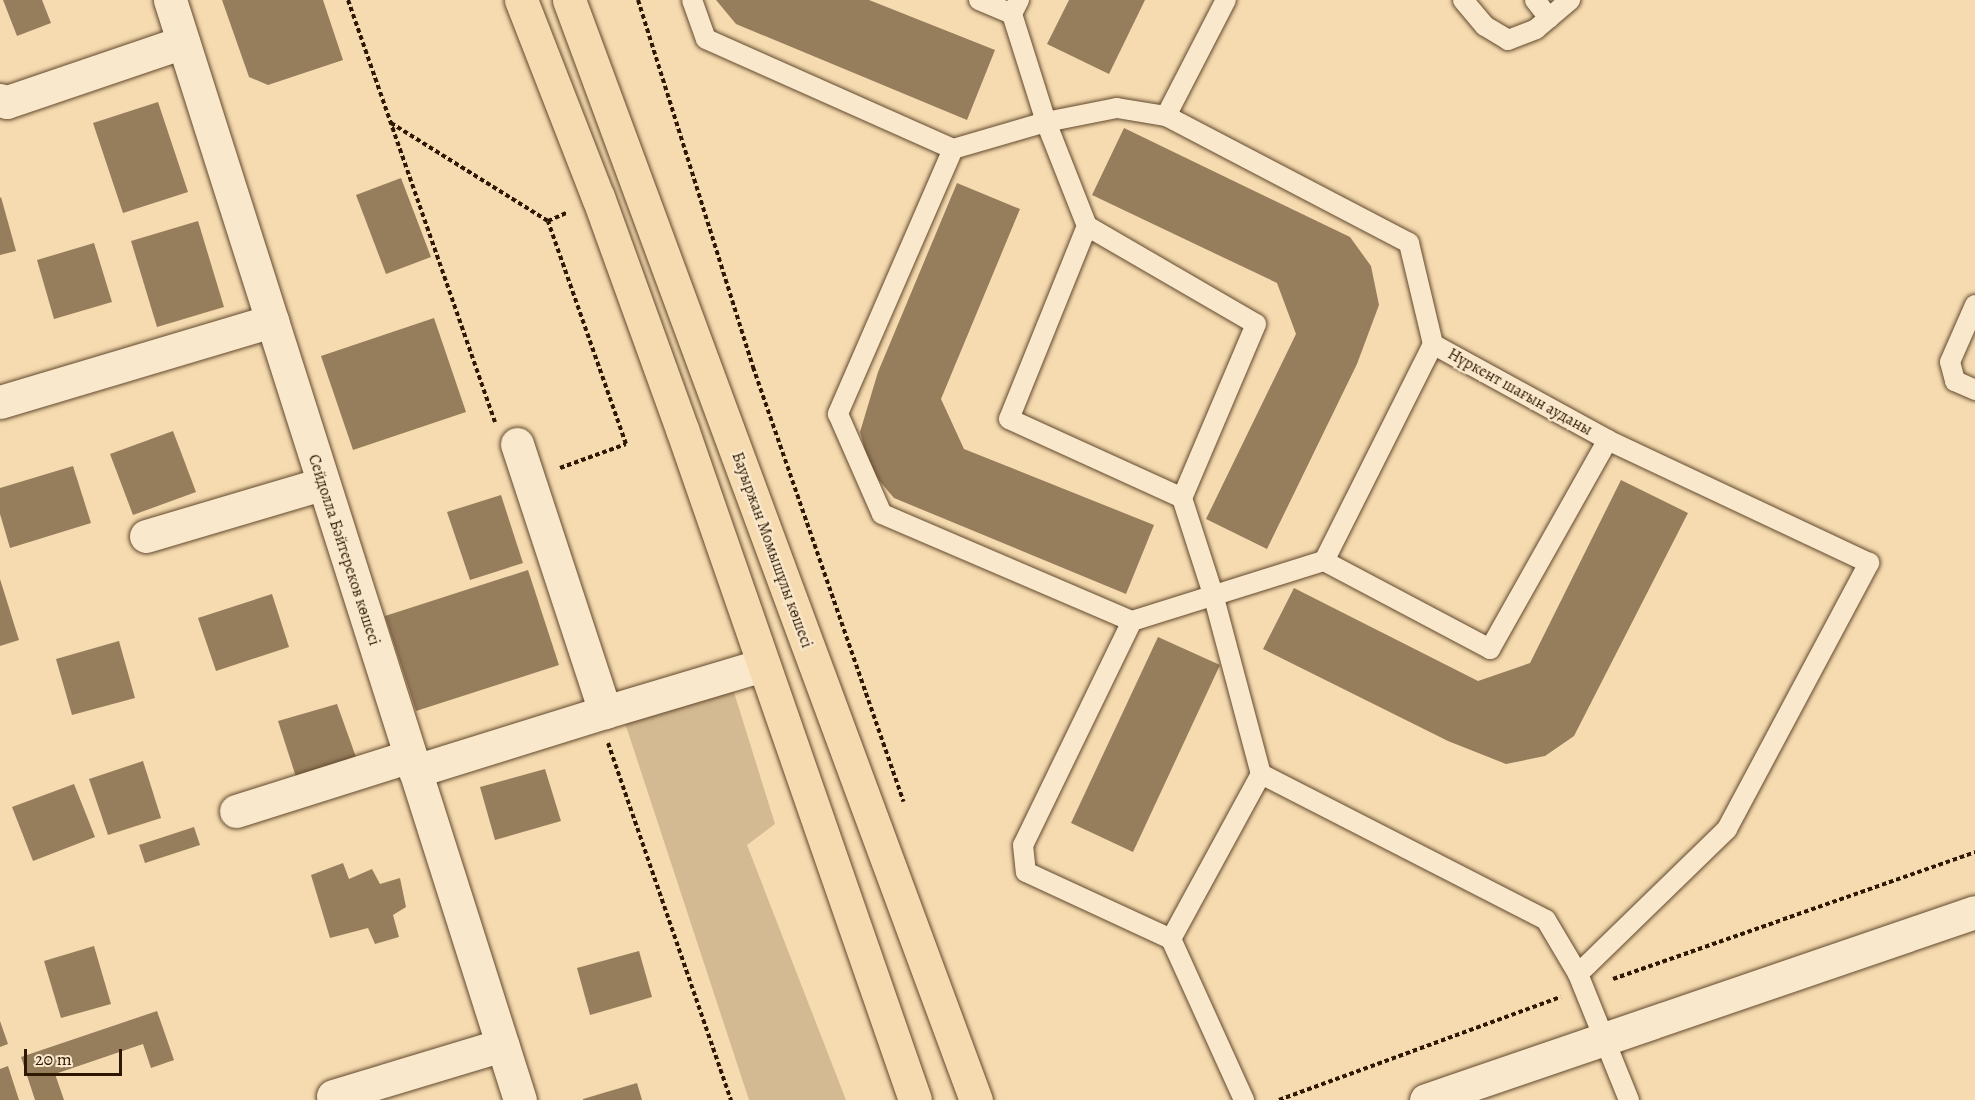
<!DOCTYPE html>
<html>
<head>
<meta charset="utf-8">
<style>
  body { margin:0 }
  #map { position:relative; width:1975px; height:1100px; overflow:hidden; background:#f6dbb0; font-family:Alegreya,serif }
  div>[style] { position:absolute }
  .green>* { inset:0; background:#d4ba92 }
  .building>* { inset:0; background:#967d5c }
  .path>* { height:4px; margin-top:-2px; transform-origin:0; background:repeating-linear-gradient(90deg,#2f1801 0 4.5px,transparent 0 7.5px) }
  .roads { filter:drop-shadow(0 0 2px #61492d) drop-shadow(0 0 2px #61492d) }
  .service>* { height:20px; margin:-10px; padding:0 10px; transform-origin:10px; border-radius:10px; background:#f9e8cc }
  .minor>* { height:33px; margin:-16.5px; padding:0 16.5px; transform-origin:16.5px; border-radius:16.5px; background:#f9e8cc }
  .primary>* { height:33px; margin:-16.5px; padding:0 16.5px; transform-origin:16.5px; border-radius:16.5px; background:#f6dbb0 }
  span { translate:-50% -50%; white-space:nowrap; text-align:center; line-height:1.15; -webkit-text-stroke:4.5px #f9e8cc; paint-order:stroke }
  .street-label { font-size:16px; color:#2f1801 }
  .scale { position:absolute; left:24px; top:1049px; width:98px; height:27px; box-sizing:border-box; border:3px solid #2f1801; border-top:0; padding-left:8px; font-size:18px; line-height:21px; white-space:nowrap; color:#2f1801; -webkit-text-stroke:4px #f9e8cc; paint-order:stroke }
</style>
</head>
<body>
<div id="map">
  <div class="green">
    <div style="clip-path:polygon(733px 689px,775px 824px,747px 845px,846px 1100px,749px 1100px,625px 723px)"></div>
  </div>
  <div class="building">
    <div style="clip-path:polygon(3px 0,42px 0,51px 23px,17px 36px)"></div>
    <div style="clip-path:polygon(222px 0,323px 0,343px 60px,268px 85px,249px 77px)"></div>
    <div style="clip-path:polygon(716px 0,869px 0,995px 50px,967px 120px,736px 24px)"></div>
    <div style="clip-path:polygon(1069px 0,1145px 0,1109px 74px,1047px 44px)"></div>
    <div style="clip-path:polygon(158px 102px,188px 192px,123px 213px,93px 123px)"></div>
    <div style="clip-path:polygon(1124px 128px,1350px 237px,1371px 266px,1379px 305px,1357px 364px,1267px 549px,1206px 519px,1296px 334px,1277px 283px,1092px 195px)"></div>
    <div style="clip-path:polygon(401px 178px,431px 257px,386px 274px,356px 195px)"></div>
    <div style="clip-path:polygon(957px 183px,1020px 209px,941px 399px,964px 449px,1154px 525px,1126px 594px,894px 498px,871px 471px,860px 432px,878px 372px)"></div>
    <div style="clip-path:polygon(1px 197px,16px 251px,0 255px,0 198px)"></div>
    <div style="clip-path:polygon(198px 221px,224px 307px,157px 327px,131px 241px)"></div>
    <div style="clip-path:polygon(94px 243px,112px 302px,54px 319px,37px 260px)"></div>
    <div style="clip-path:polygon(434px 318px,466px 412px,353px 450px,321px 356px)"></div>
    <div style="clip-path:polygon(173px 431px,196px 492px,133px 515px,110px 454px)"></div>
    <div style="clip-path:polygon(73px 466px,91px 523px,10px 548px,0 514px,0 488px)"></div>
    <div style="clip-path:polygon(1621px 480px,1688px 513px,1574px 736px,1545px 756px,1506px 764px,1448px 741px,1263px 649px,1294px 588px,1478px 681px,1530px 663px)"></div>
    <div style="clip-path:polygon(501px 495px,523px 563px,470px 580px,447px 512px)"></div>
    <div style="clip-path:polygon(528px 570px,559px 665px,416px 711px,385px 616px)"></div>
    <div style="clip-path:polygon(0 579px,19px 640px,0 646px)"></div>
    <div style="clip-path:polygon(272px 594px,289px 647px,216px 671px,198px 618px)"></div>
    <div style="clip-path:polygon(1158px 637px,1220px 665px,1133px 852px,1071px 823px)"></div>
    <div style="clip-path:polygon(119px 641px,135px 698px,72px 715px,56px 659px)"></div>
    <div style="clip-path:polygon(337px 704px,357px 760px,296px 777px,278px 721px)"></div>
    <div style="clip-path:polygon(143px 761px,161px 818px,108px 835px,89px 779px)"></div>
    <div style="clip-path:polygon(545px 769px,561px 821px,495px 840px,480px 787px)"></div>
    <div style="clip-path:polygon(74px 784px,95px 837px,33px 861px,12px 807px)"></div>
    <div style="clip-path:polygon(194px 827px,200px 845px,145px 863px,139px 845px)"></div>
    <div style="clip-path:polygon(343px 863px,349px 879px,372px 869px,380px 884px,400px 878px,406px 907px,393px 915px,399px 937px,375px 944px,368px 928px,330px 938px,311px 875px)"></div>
    <div style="clip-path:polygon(94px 946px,111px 1004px,61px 1018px,44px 961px)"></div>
    <div style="clip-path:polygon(639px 951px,652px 997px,590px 1015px,577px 968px)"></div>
    <div style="clip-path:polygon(157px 1011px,174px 1060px,151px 1068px,143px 1044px,55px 1074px,64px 1100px,35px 1100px,21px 1057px)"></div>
    <div style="clip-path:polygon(0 1021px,8px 1044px,0 1047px)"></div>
    <div style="clip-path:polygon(8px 1066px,19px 1100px,0 1100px,0 1069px)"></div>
    <div style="clip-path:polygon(637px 1083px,642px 1100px,583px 1100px,583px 1099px)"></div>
  </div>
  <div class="path">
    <div style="left:348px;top:0;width:447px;rotate:70.8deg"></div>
    <div style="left:638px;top:0;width:385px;rotate:72.6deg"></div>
    <div style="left:753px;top:367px;width:460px;rotate:70.9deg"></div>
    <div style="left:391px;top:123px;width:185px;rotate:32deg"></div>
    <div style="left:560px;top:468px;width:70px;rotate:-20deg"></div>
    <div style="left:626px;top:444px;width:236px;rotate:-109.3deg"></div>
    <div style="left:548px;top:221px;width:22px;rotate:-24deg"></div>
    <div style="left:608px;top:743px;width:378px;rotate:71deg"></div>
    <div style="left:1613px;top:979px;width:384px;rotate:-19.3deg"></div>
    <div style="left:1279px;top:1100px;width:300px;rotate:-20.1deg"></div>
  </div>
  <div class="roads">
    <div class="service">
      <div style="left:692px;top:0;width:41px;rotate:70.3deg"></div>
      <div style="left:706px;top:39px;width:270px;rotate:24deg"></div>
      <div style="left:953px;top:149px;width:289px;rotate:113.5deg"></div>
      <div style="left:838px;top:414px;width:109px;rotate:66.3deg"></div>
      <div style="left:882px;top:514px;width:272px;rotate:23.2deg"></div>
      <div style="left:1132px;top:621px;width:249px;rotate:115.9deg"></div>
      <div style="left:1023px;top:845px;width:27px;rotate:84deg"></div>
      <div style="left:1026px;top:872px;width:160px;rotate:24.8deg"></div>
      <div style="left:979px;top:0;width:36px;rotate:23deg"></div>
      <div style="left:1019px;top:0;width:16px;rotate:117deg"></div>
      <div style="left:1012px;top:14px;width:113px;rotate:72.5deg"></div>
      <div style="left:1046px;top:122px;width:112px;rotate:68.5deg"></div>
      <div style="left:1087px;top:226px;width:208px;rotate:112deg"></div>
      <div style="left:1009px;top:419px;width:190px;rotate:24.5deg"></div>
      <div style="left:1182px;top:498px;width:101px;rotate:72.1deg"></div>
      <div style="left:1213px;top:594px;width:186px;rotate:75.1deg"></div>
      <div style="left:1261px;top:774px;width:188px;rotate:118.6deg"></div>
      <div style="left:1171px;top:939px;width:177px;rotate:65.6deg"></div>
      <div style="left:1463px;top:0;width:34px;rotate:50deg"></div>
      <div style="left:1485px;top:26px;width:27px;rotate:31deg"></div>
      <div style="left:1508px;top:40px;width:30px;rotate:-21deg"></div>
      <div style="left:1536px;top:29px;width:45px;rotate:-40.5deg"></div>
      <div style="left:1535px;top:0;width:23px;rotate:52deg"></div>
      <div style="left:953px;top:149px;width:97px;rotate:-16.2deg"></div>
      <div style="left:1046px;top:122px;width:72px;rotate:-11.2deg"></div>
      <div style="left:1117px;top:108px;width:50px;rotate:9.3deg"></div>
      <div style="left:1087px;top:226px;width:195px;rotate:30.1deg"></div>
      <div style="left:1256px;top:324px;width:189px;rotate:113deg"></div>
      <div style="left:1975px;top:305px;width:62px;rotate:113.7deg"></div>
      <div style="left:1950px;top:362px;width:20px;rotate:75deg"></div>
      <div style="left:1955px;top:381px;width:22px;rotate:24deg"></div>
      <div style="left:1324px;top:561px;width:243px;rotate:-63.3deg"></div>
      <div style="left:1132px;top:621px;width:201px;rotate:-17.4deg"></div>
      <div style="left:1324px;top:561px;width:188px;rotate:27.9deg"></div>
      <div style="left:1490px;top:649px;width:240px;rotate:-60.6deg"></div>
      <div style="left:1608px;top:440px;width:200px;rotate:-151.3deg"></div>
      <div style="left:1433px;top:344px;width:104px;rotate:-103.4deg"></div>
      <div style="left:1409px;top:243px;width:274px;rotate:-152.4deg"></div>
      <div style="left:1166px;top:116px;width:131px;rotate:-62.7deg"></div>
      <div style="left:1261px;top:774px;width:320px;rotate:27.1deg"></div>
      <div style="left:1546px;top:920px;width:63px;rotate:59.3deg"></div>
      <div style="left:1578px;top:974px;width:136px;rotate:68deg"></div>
      <div style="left:1578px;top:974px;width:208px;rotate:-44.2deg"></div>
      <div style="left:1727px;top:829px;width:302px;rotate:-61.9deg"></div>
      <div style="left:1869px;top:563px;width:289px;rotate:-154.8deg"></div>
    </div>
    <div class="minor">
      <div style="left:170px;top:0;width:1154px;rotate:72.35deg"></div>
      <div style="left:0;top:100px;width:7px;rotate:16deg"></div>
      <div style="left:7px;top:102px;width:186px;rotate:-18.8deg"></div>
      <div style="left:0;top:402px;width:284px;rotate:-16.6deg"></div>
      <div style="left:517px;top:444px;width:282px;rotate:71.8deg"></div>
      <div style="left:605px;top:712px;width:165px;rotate:-16.6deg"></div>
      <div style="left:146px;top:536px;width:184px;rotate:-16.5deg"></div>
      <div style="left:415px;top:771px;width:199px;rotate:-17.3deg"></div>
      <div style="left:236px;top:811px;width:182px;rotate:-17.5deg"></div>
      <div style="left:333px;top:1096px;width:177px;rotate:-16.8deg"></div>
      <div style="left:1426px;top:1100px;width:580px;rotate:-18.9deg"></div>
    </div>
    <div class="primary">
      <div style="left:521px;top:0;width:212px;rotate:68.7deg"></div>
      <div style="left:598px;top:197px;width:247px;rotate:70.1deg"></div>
      <div style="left:682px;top:429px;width:710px;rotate:70.85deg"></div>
      <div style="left:569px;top:0;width:1173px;rotate:69.7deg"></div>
    </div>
  </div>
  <div class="street-label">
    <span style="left:1520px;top:392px;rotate:29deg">Нүркент шағын ауданы</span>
    <span style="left:344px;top:550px;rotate:72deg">Сейдолла Бәйтереков көшесі</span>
    <span style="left:772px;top:550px;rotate:70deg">Бауыржан Момышұлы көшесі</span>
  </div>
  <div class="scale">20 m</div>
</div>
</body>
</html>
